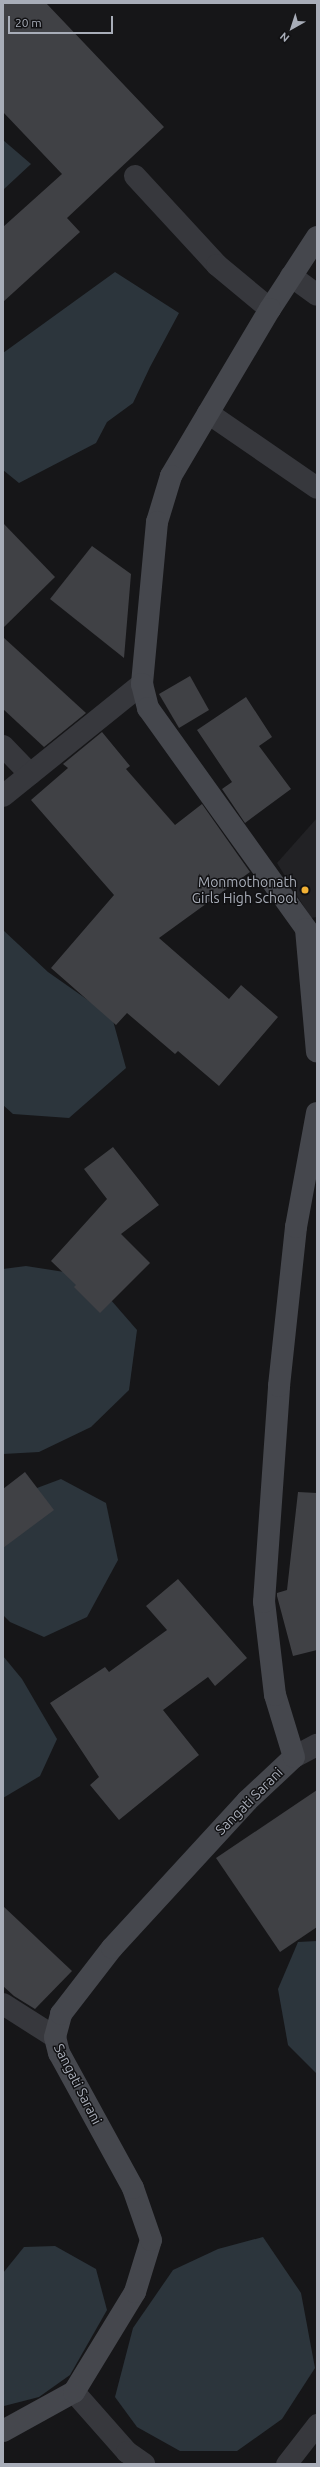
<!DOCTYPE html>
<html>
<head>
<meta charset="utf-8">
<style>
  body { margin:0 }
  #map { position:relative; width:320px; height:2467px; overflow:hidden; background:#161618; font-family:Ubuntu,sans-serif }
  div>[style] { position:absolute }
  .built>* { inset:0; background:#222225 }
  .water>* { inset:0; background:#2c353c }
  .building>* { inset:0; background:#404145 }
  .lane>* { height:21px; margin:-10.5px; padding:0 10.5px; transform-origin:10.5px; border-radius:10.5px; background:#37383d }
  .street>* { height:22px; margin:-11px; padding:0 11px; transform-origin:11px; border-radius:11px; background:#37383d }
  .secondary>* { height:22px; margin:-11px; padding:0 11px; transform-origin:11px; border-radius:11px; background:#45474d }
  .dots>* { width:11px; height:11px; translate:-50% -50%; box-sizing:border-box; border:2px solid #111113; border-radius:50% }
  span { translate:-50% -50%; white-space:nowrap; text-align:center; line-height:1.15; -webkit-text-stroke:3px #111113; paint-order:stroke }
  .poi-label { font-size:14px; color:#a8adb8 }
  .right { translate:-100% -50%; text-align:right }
  .street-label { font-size:14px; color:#a8adb8 }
  .frame { position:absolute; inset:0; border:4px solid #a8adb8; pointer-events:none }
  .north { position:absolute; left:272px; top:8px; width:40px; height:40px; -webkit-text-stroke:3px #111113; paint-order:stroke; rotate:219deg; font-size:11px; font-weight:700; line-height:16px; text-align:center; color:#a8adb8 }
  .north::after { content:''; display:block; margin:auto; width:14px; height:18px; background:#a8adb8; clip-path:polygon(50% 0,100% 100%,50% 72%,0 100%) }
  .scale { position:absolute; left:8px; top:16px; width:105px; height:18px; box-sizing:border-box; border:2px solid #a8adb8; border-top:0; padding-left:5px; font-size:12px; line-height:14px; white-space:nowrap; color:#a8adb8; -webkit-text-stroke:3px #111113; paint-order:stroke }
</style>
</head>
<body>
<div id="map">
  <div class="built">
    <div style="clip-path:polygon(317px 818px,317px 917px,311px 918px,277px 863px)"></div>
  </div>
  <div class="water">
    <div style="clip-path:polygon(3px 140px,31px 164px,3px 190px)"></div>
    <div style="clip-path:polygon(115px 272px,179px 313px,150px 367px,133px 403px,107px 422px,96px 443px,19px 483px,3px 470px,3px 353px)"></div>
    <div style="clip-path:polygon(3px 930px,48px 972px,112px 1017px,126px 1068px,69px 1118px,13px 1114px,3px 1105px)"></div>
    <div style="clip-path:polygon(26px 1266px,90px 1276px,137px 1330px,129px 1390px,91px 1427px,39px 1452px,3px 1454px,3px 1269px)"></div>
    <div style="clip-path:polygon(61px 1479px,106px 1503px,118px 1560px,87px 1617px,44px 1637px,10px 1622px,3px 1615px,3px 1519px,37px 1488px)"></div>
    <div style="clip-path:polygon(3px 1656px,22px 1679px,57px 1739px,40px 1776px,3px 1798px)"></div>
    <div style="clip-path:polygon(317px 1941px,317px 2074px,288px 2045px,278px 1989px,298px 1942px)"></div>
    <div style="clip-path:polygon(263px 2237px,301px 2293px,315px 2368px,282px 2419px,237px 2451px,180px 2451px,137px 2427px,115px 2397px,133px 2328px,173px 2270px,218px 2249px)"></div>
    <div style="clip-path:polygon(55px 2246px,96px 2269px,107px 2310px,70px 2375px,39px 2397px,4px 2406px,3px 2273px,24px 2247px)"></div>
  </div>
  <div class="building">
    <div style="clip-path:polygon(3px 3px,46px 3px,164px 127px,67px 218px,80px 232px,3px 302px,3px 227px,62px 174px,3px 112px)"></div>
    <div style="clip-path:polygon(3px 523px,55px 577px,3px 628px)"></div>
    <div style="clip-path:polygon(92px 546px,131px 574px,124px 658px,50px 599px)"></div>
    <div style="clip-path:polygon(3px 637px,86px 713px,44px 747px,3px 709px)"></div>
    <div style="clip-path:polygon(190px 676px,209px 710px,179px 728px,159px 694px)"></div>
    <div style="clip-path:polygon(246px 697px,272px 737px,259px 746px,291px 789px,245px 823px,222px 789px,232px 782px,197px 730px)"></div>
    <div style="clip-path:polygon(102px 732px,130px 766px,126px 769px,175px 825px,202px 804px,250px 872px,159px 938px,229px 999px,241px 985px,278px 1017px,219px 1086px,178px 1051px,175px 1054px,127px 1013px,116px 1025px,51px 968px,114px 895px,31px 800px,68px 768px,63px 764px)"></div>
    <div style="clip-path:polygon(113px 1147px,159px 1205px,121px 1234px,150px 1263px,100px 1313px,74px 1287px,76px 1285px,51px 1261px,107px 1199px,84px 1169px)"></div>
    <div style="clip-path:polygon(25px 1472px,54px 1510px,3px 1548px,3px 1489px)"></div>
    <div style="clip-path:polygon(298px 1492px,317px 1493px,317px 1650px,293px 1656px,277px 1596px,277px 1593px,287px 1590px)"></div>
    <div style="clip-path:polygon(178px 1579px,247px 1658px,215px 1686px,208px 1677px,163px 1710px,199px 1755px,119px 1820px,90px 1785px,99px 1777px,50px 1703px,105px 1667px,109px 1672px,167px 1630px,146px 1606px)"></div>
    <div style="clip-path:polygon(317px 1790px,317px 1927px,280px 1952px,216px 1858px)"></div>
    <div style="clip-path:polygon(3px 1906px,72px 1971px,35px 2009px,14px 1996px,3px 1986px)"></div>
  </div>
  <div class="lane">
    <div style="left:286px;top:2464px;width:51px;rotate:-52.2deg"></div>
  </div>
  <div class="street">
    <div style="left:135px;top:176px;width:121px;rotate:47.3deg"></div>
    <div style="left:217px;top:265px;width:69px;rotate:39.7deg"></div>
    <div style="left:291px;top:276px;width:32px;rotate:36deg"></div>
    <div style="left:208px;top:413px;width:132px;rotate:34.5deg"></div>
    <div style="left:3px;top:746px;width:39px;rotate:46deg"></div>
    <div style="left:3px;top:796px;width:179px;rotate:-38.9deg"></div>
    <div style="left:294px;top:1757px;width:26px;rotate:-28deg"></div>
    <div style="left:3px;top:2004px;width:62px;rotate:32.4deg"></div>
    <div style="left:74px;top:2392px;width:80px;rotate:48.5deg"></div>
    <div style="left:127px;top:2452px;width:21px;rotate:35deg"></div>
  </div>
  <div class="secondary">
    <div style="left:317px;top:237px;width:86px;rotate:123.1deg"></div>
    <div style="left:270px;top:309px;width:194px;rotate:120.7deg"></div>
    <div style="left:171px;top:476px;width:48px;rotate:106.9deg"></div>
    <div style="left:157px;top:522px;width:163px;rotate:95.3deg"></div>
    <div style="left:142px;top:684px;width:25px;rotate:76deg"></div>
    <div style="left:148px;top:708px;width:272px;rotate:54.4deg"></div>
    <div style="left:306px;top:929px;width:123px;rotate:84.9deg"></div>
    <div style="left:3px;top:2431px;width:81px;rotate:-28.8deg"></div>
    <div style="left:74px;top:2392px;width:117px;rotate:-58.6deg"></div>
    <div style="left:135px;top:2292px;width:54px;rotate:-72.9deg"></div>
    <div style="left:151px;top:2240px;width:55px;rotate:-109.1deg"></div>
    <div style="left:133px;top:2188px;width:154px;rotate:-118.7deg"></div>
    <div style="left:59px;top:2053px;width:16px;rotate:-104deg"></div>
    <div style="left:55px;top:2037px;width:24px;rotate:-75deg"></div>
    <div style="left:61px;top:2014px;width:83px;rotate:-52.3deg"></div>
    <div style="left:112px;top:1948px;width:200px;rotate:-47.4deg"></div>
    <div style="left:247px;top:1801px;width:64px;rotate:-43.1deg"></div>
    <div style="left:294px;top:1757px;width:65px;rotate:-107deg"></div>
    <div style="left:275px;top:1695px;width:94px;rotate:-96.7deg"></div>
    <div style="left:264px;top:1602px;width:217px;rotate:-86deg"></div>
    <div style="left:279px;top:1386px;width:160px;rotate:-83.9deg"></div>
    <div style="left:296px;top:1227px;width:116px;rotate:-79.6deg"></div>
  </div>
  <div class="dots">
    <div style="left:305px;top:890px;background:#f2b134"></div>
  </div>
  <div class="poi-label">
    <span class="right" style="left:297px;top:890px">Monmothonath<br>Girls High School</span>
  </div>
  <div class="street-label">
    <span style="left:249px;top:1801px;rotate:-45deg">Sangati Sarani</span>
    <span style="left:78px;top:2084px;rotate:63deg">Sangati Sarani</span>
  </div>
  <div class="frame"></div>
  <div class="north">N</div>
  <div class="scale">20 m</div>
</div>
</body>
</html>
